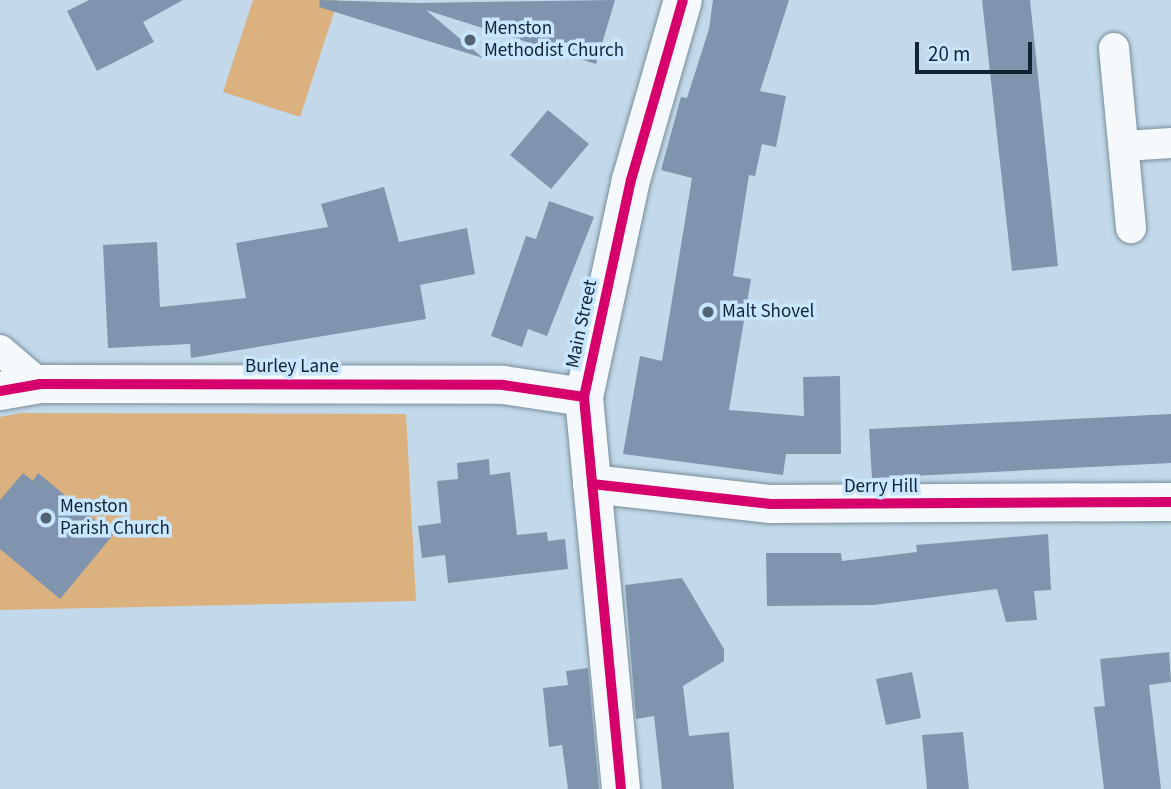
<!DOCTYPE html>
<html>
<head>
<meta charset="utf-8">
<style>
  body { margin:0 }
  #map { position:relative; width:1171px; height:789px; overflow:hidden; background:#c3d9ea; font-family:"Source Sans 3",sans-serif }
  div>[style] { position:absolute }
  .green>* { inset:0; background:#dab17f }
  .building>* { inset:0; background:#8194ae }
  .roads { filter:drop-shadow(0 0 2px #798d9b) drop-shadow(0 0 2px #798d9b) }
  .minor>* { height:30px; margin:-15px; padding:0 15px; transform-origin:15px; border-radius:15px; background:#f6f9fc }
  .tertiary>* { height:38px; margin:-19px; padding:0 19px; transform-origin:19px; border-radius:19px; background:#f6f9fc }
  .cycleway>* { height:10px; margin:-5px; padding:0 5px; transform-origin:5px; border-radius:5px; background:#d6006c }
  .dots>* { width:19px; height:19px; translate:-50% -50%; box-sizing:border-box; border:4px solid #c8e6ff; border-radius:50% }
  span { translate:-50% -50%; white-space:nowrap; text-align:center; line-height:1.15; -webkit-text-stroke:7px #c8e6ff; paint-order:stroke }
  .poi-label { font-size:19px; color:#112433 }
  .left { translate:0 -50%; text-align:left }
  .street-label { font-size:19px; color:#112433 }
  .scale { position:absolute; left:915px; top:42px; width:117px; height:32px; box-sizing:border-box; border:4px solid #112433; border-top:0; padding-left:9px; font-size:21px; line-height:24px; white-space:nowrap; color:#112433; -webkit-text-stroke:5px #c8e6ff; paint-order:stroke }
</style>
</head>
<body>
<div id="map">
  <div class="green">
    <div style="clip-path:polygon(253px 0,338px 0,300px 117px,223px 92px)"></div>
    <div style="clip-path:polygon(21px 413px,406px 414px,416px 601px,0 610px,0 417px)"></div>
  </div>
  <div class="building">
    <div style="clip-path:polygon(89px 0,183px 0,143px 22px,154px 42px,97px 71px,67px 11px)"></div>
    <div style="clip-path:polygon(320px 0,417px 3px,615px 0,596px 64px,426px 10px,483px 58px,319px 7px)"></div>
    <div style="clip-path:polygon(713px 0,789px 0,760px 91px,786px 96px,776px 147px,762px 144px,755px 176px,749px 175px,733px 276px,751px 279px,729px 410px,804px 416px,803px 377px,840px 376px,841px 454px,786px 454px,783px 475px,623px 454px,640px 356px,662px 361px,692px 178px,661px 170px,681px 97px,687px 98px,709px 29px)"></div>
    <div style="clip-path:polygon(982px 0,1030px 0,1058px 266px,1012px 271px)"></div>
    <div style="clip-path:polygon(548px 110px,589px 144px,551px 189px,510px 155px)"></div>
    <div style="clip-path:polygon(384px 187px,399px 242px,467px 228px,475px 274px,420px 285px,426px 319px,191px 358px,190px 344px,108px 348px,103px 245px,157px 242px,160px 307px,246px 298px,236px 243px,328px 227px,321px 204px)"></div>
    <div style="clip-path:polygon(549px 201px,594px 217px,547px 336px,528px 329px,522px 347px,491px 336px,526px 236px,536px 239px)"></div>
    <div style="clip-path:polygon(1171px 414px,1171px 463px,872px 478px,869px 429px)"></div>
    <div style="clip-path:polygon(489px 459px,490px 475px,510px 472px,517px 535px,547px 532px,548px 541px,565px 539px,568px 569px,448px 583px,445px 555px,422px 558px,418px 526px,441px 523px,437px 481px,458px 479px,457px 463px)"></div>
    <div style="clip-path:polygon(23px 473px,33px 481px,38px 473px,113px 535px,60px 599px,0 549px,0 500px)"></div>
    <div style="clip-path:polygon(1048px 534px,1051px 590px,1034px 591px,1037px 620px,1006px 622px,997px 589px,874px 605px,767px 606px,766px 553px,841px 553px,842px 561px,917px 552px,916px 545px)"></div>
    <div style="clip-path:polygon(682px 578px,724px 649px,724px 661px,683px 686px,689px 736px,729px 732px,734px 789px,662px 789px,654px 716px,636px 719px,625px 585px)"></div>
    <div style="clip-path:polygon(1169px 652px,1171px 682px,1149px 685px,1161px 789px,1104px 789px,1094px 707px,1105px 706px,1100px 659px)"></div>
    <div style="clip-path:polygon(588px 668px,599px 789px,568px 789px,562px 745px,549px 747px,543px 688px,568px 685px,566px 671px)"></div>
    <div style="clip-path:polygon(912px 672px,921px 718px,886px 725px,876px 679px)"></div>
    <div style="clip-path:polygon(963px 732px,969px 789px,927px 789px,922px 735px)"></div>
  </div>
  <div class="roads">
    <div class="minor">
      <div style="left:1114px;top:48px;width:181px;rotate:84.6deg"></div>
      <div style="left:1124px;top:146px;width:47px;rotate:-3.7deg"></div>
      <div style="left:0;top:350px;width:52px;rotate:40.4deg"></div>
    </div>
    <div class="tertiary">
      <div style="left:0;top:391px;width:41px;rotate:-9.9deg"></div>
      <div style="left:40px;top:384px;width:463px;rotate:0.1deg"></div>
      <div style="left:503px;top:385px;width:82px;rotate:8.4deg"></div>
      <div style="left:592px;top:484px;width:180px;rotate:6.4deg"></div>
      <div style="left:771px;top:504px;width:400px;rotate:-0.3deg"></div>
      <div style="left:621px;top:789px;width:394px;rotate:-95.4deg"></div>
      <div style="left:584px;top:397px;width:222px;rotate:-77.8deg"></div>
      <div style="left:631px;top:180px;width:187px;rotate:-73.9deg"></div>
    </div>
  </div>
  <div class="cycleway">
    <div style="left:0;top:391px;width:41px;rotate:-9.9deg"></div>
    <div style="left:40px;top:384px;width:463px;rotate:0.1deg"></div>
    <div style="left:503px;top:385px;width:82px;rotate:8.4deg"></div>
    <div style="left:592px;top:484px;width:180px;rotate:6.4deg"></div>
    <div style="left:771px;top:504px;width:400px;rotate:-0.3deg"></div>
    <div style="left:621px;top:789px;width:394px;rotate:-95.4deg"></div>
    <div style="left:584px;top:397px;width:222px;rotate:-77.8deg"></div>
    <div style="left:631px;top:180px;width:187px;rotate:-73.9deg"></div>
  </div>
  <div class="dots">
    <div style="left:470px;top:40px;background:#4f6373"></div>
    <div style="left:708px;top:312px;background:#4f6373"></div>
    <div style="left:46px;top:518px;background:#4f6373"></div>
  </div>
  <div class="poi-label">
    <span class="left" style="left:484px;top:40px">Menston<br>Methodist Church</span>
    <span class="left" style="left:722px;top:312px">Malt Shovel</span>
    <span class="left" style="left:60px;top:518px">Menston<br>Parish Church</span>
  </div>
  <div class="street-label">
    <span style="left:582px;top:324px;rotate:-78deg">Main Street</span>
    <span style="left:292px;top:367px">Burley Lane</span>
    <span style="left:881px;top:487px">Derry Hill</span>
  </div>
  <div class="scale">20 m</div>
</div>
</body>
</html>
